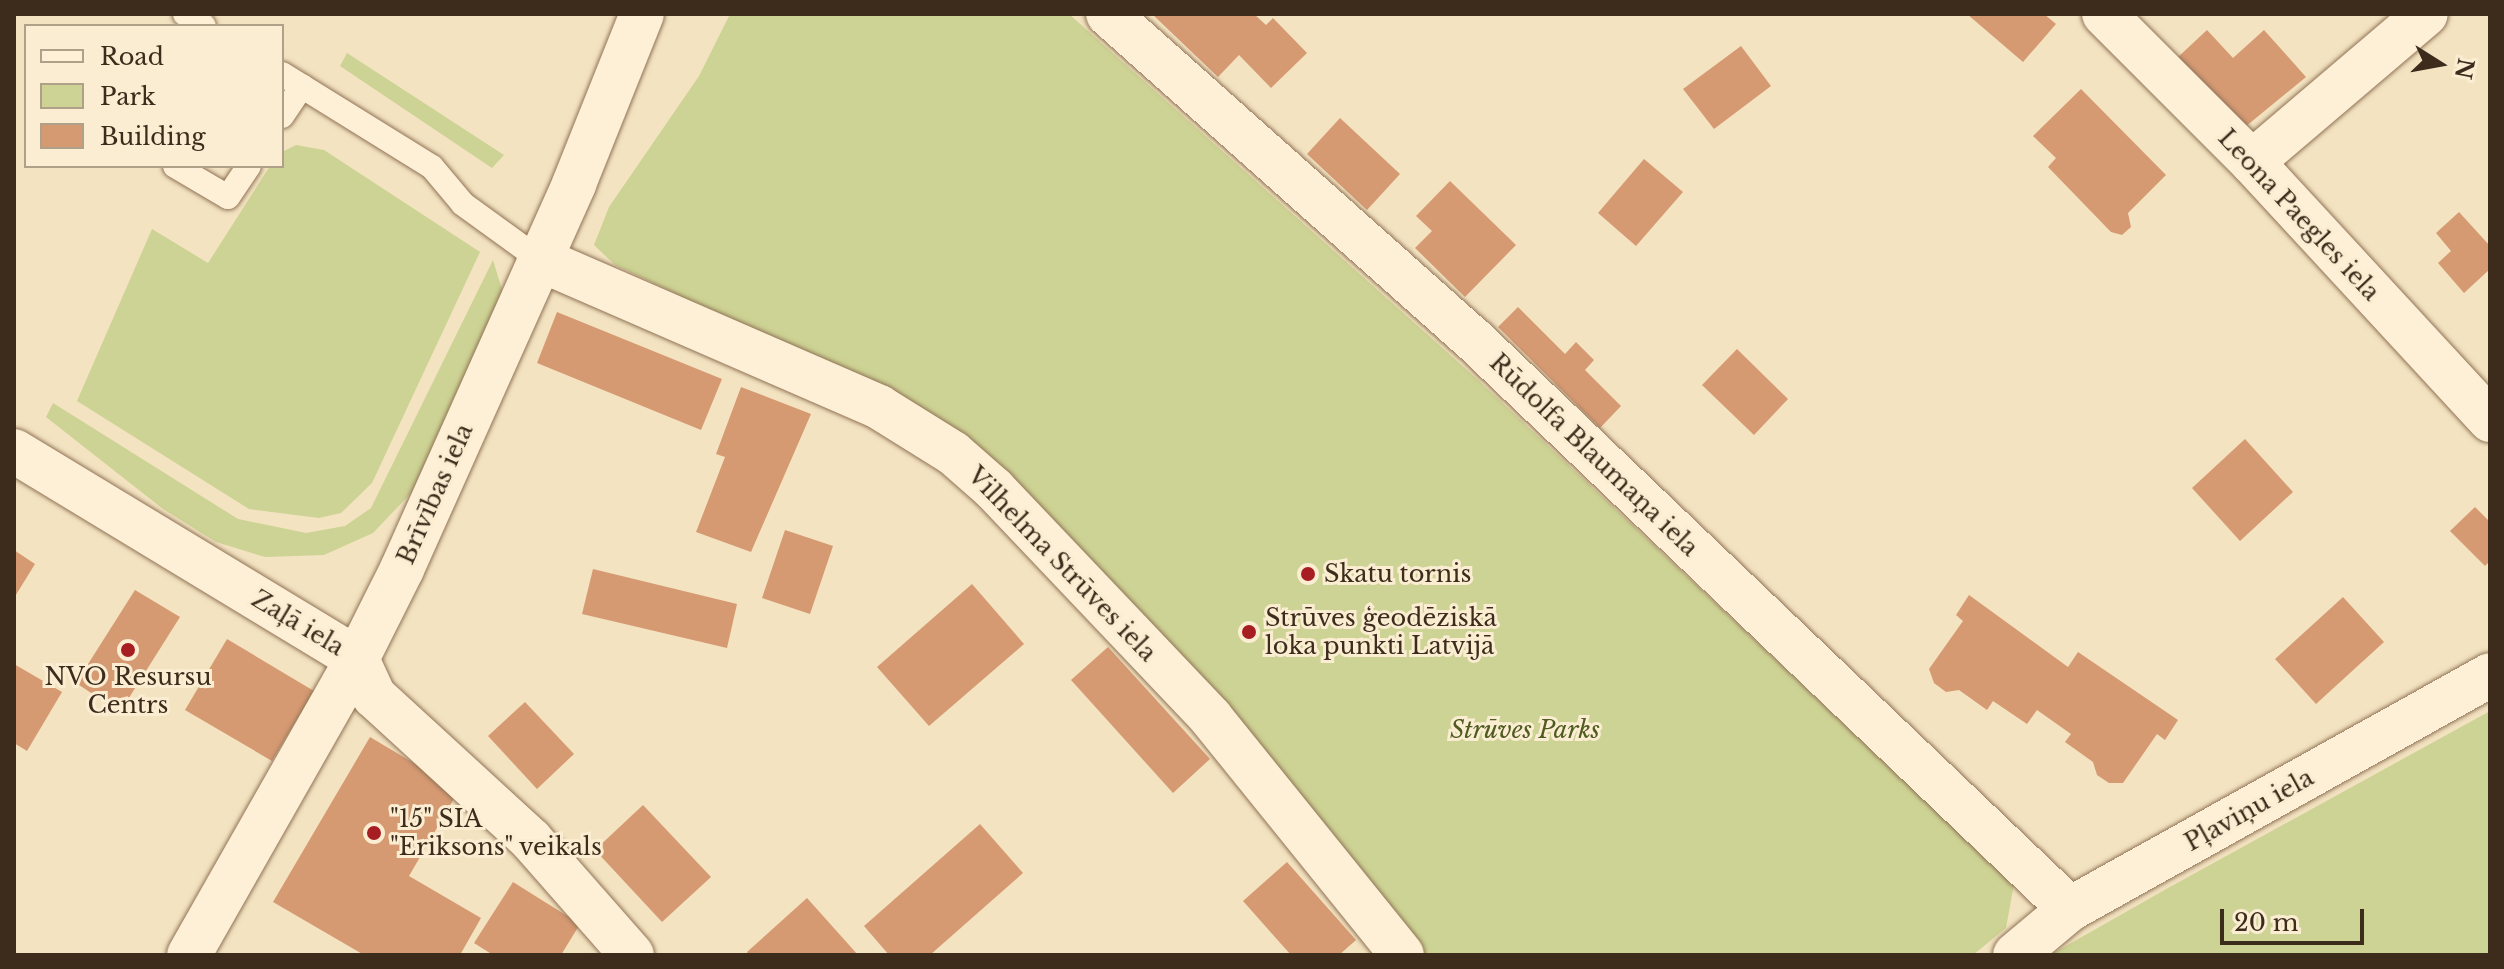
<!DOCTYPE html>
<html>
<head>
<meta charset="utf-8">
<style>
  body { margin:0 }
  #map { position:relative; width:2504px; height:969px; overflow:hidden; background:#f3e3c1; font-family:"Libre Baskerville",serif }
  div>[style] { position:absolute }
  .green>* { inset:0; background:#cdd394 }
  .building>* { inset:0; background:#d69a73 }
  .roads { filter:drop-shadow(0 0 2px #907356) drop-shadow(0 0 2px #907356) }
  .service>* { height:24px; margin:-12px; padding:0 12px; transform-origin:12px; border-radius:12px; background:#fdf0d6 }
  .minor>* { height:44px; margin:-22px; padding:0 22px; transform-origin:22px; border-radius:22px; background:#fdf0d6 }
  .secondary>* { height:44px; margin:-22px; padding:0 22px; transform-origin:22px; border-radius:22px; background:#fdf0d6 }
  .dots>* { width:22px; height:22px; translate:-50% -50%; box-sizing:border-box; border:4px solid #faedd2; border-radius:50% }
  span { translate:-50% -50%; white-space:nowrap; text-align:center; line-height:1.15; -webkit-text-stroke:6px #faedd2; paint-order:stroke }
  .street-label { font-size:24px; color:#3d2c1c }
  .poi-label { font-size:24px; color:#3d2c1c }
  .left { translate:0 -50%; text-align:left }
  .park-label { font-size:24px; color:#4f5c20; font-style:italic }
  .frame { position:absolute; inset:0; border:16px solid #3d2c1c; pointer-events:none }
  .legend { position:absolute; left:24px; top:24px; width:260px; height:144px; box-sizing:border-box; background:#faedd2; border:2px solid #aea089; margin:0; padding:10px 14px; list-style:none; font-size:24px; color:#3d2c1c }
  .legend li { display:flex; align-items:center; gap:16px; height:40px }
  .legend b { width:40px; border:2px solid #aea089 }
  .north { position:absolute; left:2400px; top:24px; width:80px; height:80px; -webkit-text-stroke:6px #faedd2; paint-order:stroke; rotate:101deg; font-size:22px; font-weight:700; line-height:32px; text-align:center; color:#3d2c1c }
  .north::after { content:''; display:block; margin:auto; width:28px; height:36px; background:#3d2c1c; clip-path:polygon(50% 0,100% 100%,50% 72%,0 100%) }
  .scale { position:absolute; left:2220px; top:909px; width:144px; height:36px; box-sizing:border-box; border:4px solid #3d2c1c; border-top:0; padding-left:10px; font-size:24px; line-height:28px; white-space:nowrap; color:#3d2c1c; -webkit-text-stroke:6px #faedd2; paint-order:stroke }
</style>
</head>
<body>
<div id="map">
  <div class="green">
    <div style="clip-path:polygon(730px 14px,1069px 14px,1476px 378px,2014px 884px,2006px 928px,1973px 955px,1421px 955px,892px 396px,615px 265px,594px 245px,609px 207px,699px 76px)"></div>
    <div style="clip-path:polygon(347px 53px,504px 155px,492px 168px,340px 66px)"></div>
    <div style="clip-path:polygon(296px 145px,324px 150px,480px 252px,372px 483px,341px 513px,319px 518px,249px 509px,77px 401px,152px 229px,208px 263px,270px 166px,282px 166px,282px 152px)"></div>
    <div style="clip-path:polygon(493px 260px,503px 293px,412px 492px,373px 533px,324px 555px,265px 557px,216px 542px,163px 509px,46px 417px,53px 403px,238px 519px,306px 533px,345px 526px,371px 508px)"></div>
    <div style="clip-path:polygon(2490px 711px,2490px 955px,2050px 955px,2168px 888px)"></div>
  </div>
  <div class="building">
    <div style="clip-path:polygon(1152px 14px,1254px 14px,1266px 25px,1273px 18px,1307px 53px,1271px 88px,1239px 55px,1218px 77px)"></div>
    <div style="clip-path:polygon(1967px 14px,2044px 14px,2056px 24px,2023px 62px)"></div>
    <div style="clip-path:polygon(2207px 30px,2233px 58px,2264px 30px,2306px 77px,2245px 127px,2177px 58px)"></div>
    <div style="clip-path:polygon(1741px 46px,1771px 86px,1714px 129px,1683px 89px)"></div>
    <div style="clip-path:polygon(2081px 89px,2166px 175px,2128px 213px,2131px 227px,2122px 235px,2111px 232px,2048px 167px,2056px 158px,2033px 136px)"></div>
    <div style="clip-path:polygon(1340px 118px,1400px 174px,1367px 210px,1307px 154px)"></div>
    <div style="clip-path:polygon(1644px 159px,1683px 192px,1636px 246px,1598px 213px)"></div>
    <div style="clip-path:polygon(1450px 181px,1516px 245px,1465px 297px,1415px 248px,1432px 231px,1416px 216px)"></div>
    <div style="clip-path:polygon(2459px 212px,2490px 246px,2490px 269px,2464px 293px,2438px 263px,2451px 251px,2436px 233px)"></div>
    <div style="clip-path:polygon(1518px 307px,1565px 354px,1576px 342px,1594px 360px,1585px 370px,1621px 406px,1600px 428px,1498px 327px)"></div>
    <div style="clip-path:polygon(557px 312px,722px 379px,701px 430px,537px 363px)"></div>
    <div style="clip-path:polygon(1737px 349px,1788px 399px,1754px 435px,1702px 385px)"></div>
    <div style="clip-path:polygon(741px 387px,811px 414px,751px 552px,696px 532px,725px 457px,716px 454px)"></div>
    <div style="clip-path:polygon(2245px 439px,2293px 492px,2240px 541px,2192px 488px)"></div>
    <div style="clip-path:polygon(2475px 507px,2490px 522px,2490px 561px,2485px 566px,2450px 531px)"></div>
    <div style="clip-path:polygon(785px 530px,833px 546px,810px 614px,762px 598px)"></div>
    <div style="clip-path:polygon(14px 550px,35px 564px,14px 598px)"></div>
    <div style="clip-path:polygon(593px 569px,737px 604px,727px 648px,582px 614px)"></div>
    <div style="clip-path:polygon(972px 584px,1024px 644px,929px 726px,877px 667px)"></div>
    <div style="clip-path:polygon(135px 590px,180px 617px,120px 712px,76px 683px)"></div>
    <div style="clip-path:polygon(1969px 595px,2068px 667px,2078px 652px,2178px 720px,2165px 740px,2157px 734px,2123px 783px,2109px 783px,2097px 775px,2093px 762px,2065px 742px,2071px 734px,2037px 710px,2027px 724px,1993px 701px,1987px 710px,1959px 690px,1946px 692px,1934px 683px,1929px 669px,1963px 621px,1956px 615px)"></div>
    <div style="clip-path:polygon(2343px 597px,2384px 642px,2316px 704px,2275px 659px)"></div>
    <div style="clip-path:polygon(227px 639px,314px 691px,272px 761px,185px 710px)"></div>
    <div style="clip-path:polygon(1108px 647px,1210px 759px,1173px 793px,1071px 680px)"></div>
    <div style="clip-path:polygon(14px 664px,62px 692px,27px 751px,14px 743px)"></div>
    <div style="clip-path:polygon(525px 702px,574px 754px,537px 789px,488px 736px)"></div>
    <div style="clip-path:polygon(370px 737px,459px 790px,409px 876px,481px 918px,460px 955px,364px 955px,273px 902px)"></div>
    <div style="clip-path:polygon(643px 805px,711px 877px,662px 922px,595px 850px)"></div>
    <div style="clip-path:polygon(980px 824px,1023px 873px,930px 955px,889px 955px,864px 926px)"></div>
    <div style="clip-path:polygon(1287px 862px,1356px 940px,1339px 955px,1291px 955px,1243px 901px)"></div>
    <div style="clip-path:polygon(513px 882px,580px 924px,561px 955px,493px 955px,474px 943px)"></div>
    <div style="clip-path:polygon(807px 898px,858px 955px,749px 955px,747px 952px)"></div>
  </div>
  <div class="roads">
    <div class="service">
      <div style="left:185px;top:14px;width:22px;rotate:32deg"></div>
      <div style="left:282px;top:74px;width:176px;rotate:31.8deg"></div>
      <div style="left:432px;top:167px;width:48px;rotate:50deg"></div>
      <div style="left:463px;top:204px;width:94px;rotate:35.9deg"></div>
      <div style="left:282px;top:116px;width:36px;rotate:-56deg"></div>
      <div style="left:175px;top:166px;width:61px;rotate:30.3deg"></div>
      <div style="left:228px;top:197px;width:37px;rotate:-56deg"></div>
    </div>
    <div class="minor">
      <div style="left:1108px;top:14px;width:490px;rotate:41.7deg"></div>
      <div style="left:1474px;top:340px;width:824px;rotate:43.67deg"></div>
      <div style="left:2104px;top:14px;width:209px;rotate:45deg"></div>
      <div style="left:2252px;top:162px;width:351px;rotate:47.3deg"></div>
      <div style="left:2252px;top:162px;width:228px;rotate:-40.4deg"></div>
      <div style="left:539px;top:259px;width:371px;rotate:23.5deg"></div>
      <div style="left:879px;top:407px;width:87px;rotate:31.9deg"></div>
      <div style="left:953px;top:453px;width:55px;rotate:41.3deg"></div>
      <div style="left:994px;top:489px;width:315px;rotate:46.5deg"></div>
      <div style="left:1211px;top:718px;width:304px;rotate:51.1deg"></div>
      <div style="left:357px;top:659px;width:41px;rotate:65.3deg"></div>
      <div style="left:374px;top:696px;width:213px;rotate:42.5deg"></div>
      <div style="left:531px;top:840px;width:153px;rotate:48.7deg"></div>
      <div style="left:2015px;top:955px;width:72px;rotate:-39.9deg"></div>
      <div style="left:2070px;top:909px;width:481px;rotate:-29.1deg"></div>
    </div>
    <div class="secondary">
      <div style="left:14px;top:451px;width:401px;rotate:31.2deg"></div>
      <div style="left:189px;top:955px;width:340px;rotate:-60.4deg"></div>
      <div style="left:357px;top:659px;width:101px;rotate:-63.4deg"></div>
      <div style="left:402px;top:569px;width:422px;rotate:-65.9deg"></div>
      <div style="left:574px;top:184px;width:183px;rotate:-68.2deg"></div>
    </div>
  </div>
  <div class="dots">
    <div style="left:1308px;top:574px;background:#a61e22"></div>
    <div style="left:1249px;top:632px;background:#a61e22"></div>
    <div style="left:128px;top:650px;background:#a61e22"></div>
    <div style="left:374px;top:833px;background:#a61e22"></div>
  </div>
  <div class="street-label">
    <span style="left:2299px;top:215px;rotate:47deg">Leona Paegles iela</span>
    <span style="left:1594px;top:455px;rotate:44deg">Rūdolfa Blaumaņa iela</span>
    <span style="left:435px;top:494px;rotate:-66deg">Brīvības iela</span>
    <span style="left:1062px;top:564px;rotate:46deg">Vilhelma Strūves iela</span>
    <span style="left:298px;top:623px;rotate:31deg">Zaļā iela</span>
    <span style="left:2249px;top:810px;rotate:-29deg">Pļaviņu iela</span>
  </div>
  <div class="poi-label">
    <span class="left" style="left:1324px;top:574px">Skatu tornis</span>
    <span class="left" style="left:1265px;top:632px">Strūves ģeodēziskā<br>loka punkti Latvijā</span>
    <span style="left:128px;top:691px">NVO Resursu<br>Centrs</span>
    <span class="left" style="left:390px;top:833px">"15" SIA<br>"Eriksons" veikals</span>
  </div>
  <div class="park-label">
    <span style="left:1525px;top:730px">Strūves Parks</span>
  </div>
  <div class="frame"></div>
  <ul class="legend">
  <li><b style="height:10px;background:#fdf0d6"></b>Road</li>
  <li><b style="height:22px;background:#cdd394"></b>Park</li>
  <li><b style="height:22px;background:#d69a73"></b>Building</li>
  </ul>
  <div class="north">N</div>
  <div class="scale">20 m</div>
</div>
</body>
</html>
